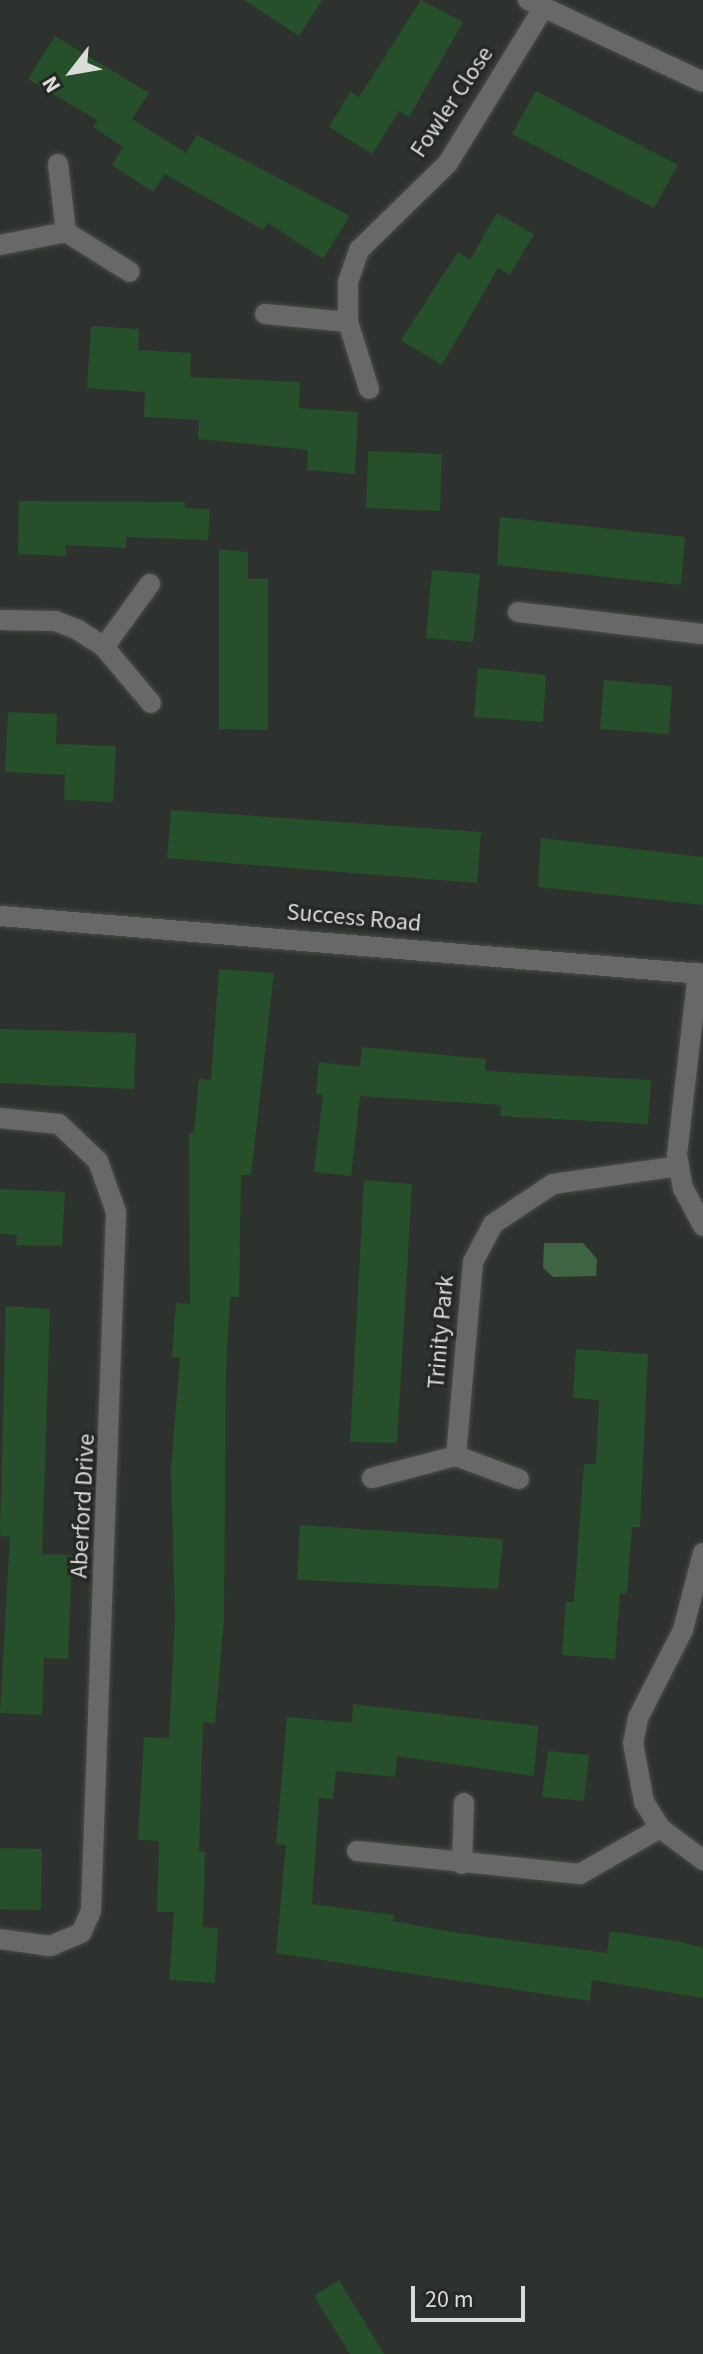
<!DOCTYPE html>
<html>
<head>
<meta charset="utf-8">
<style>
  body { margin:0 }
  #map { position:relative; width:703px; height:2354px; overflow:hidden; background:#2e322e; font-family:"Source Sans 3",sans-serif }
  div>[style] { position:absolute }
  .green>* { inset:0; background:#3f6441 }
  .building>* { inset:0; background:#265029 }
  .roads { filter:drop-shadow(0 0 2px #4a4d49) drop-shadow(0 0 2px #4a4d49) }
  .minor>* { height:20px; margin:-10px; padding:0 10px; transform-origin:10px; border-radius:10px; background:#676867 }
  span { translate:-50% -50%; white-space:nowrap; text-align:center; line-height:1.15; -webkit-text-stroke:7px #252825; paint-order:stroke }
  .street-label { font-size:24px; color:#dadcd9 }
  .north { position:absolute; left:32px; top:32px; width:80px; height:80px; -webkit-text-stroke:6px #252825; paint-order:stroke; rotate:239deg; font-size:22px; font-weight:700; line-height:32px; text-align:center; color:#dadcd9 }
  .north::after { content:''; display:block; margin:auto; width:28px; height:36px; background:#dadcd9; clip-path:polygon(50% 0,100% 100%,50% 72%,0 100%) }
  .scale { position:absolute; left:411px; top:2286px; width:114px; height:36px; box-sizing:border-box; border:4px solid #dadcd9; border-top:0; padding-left:10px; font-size:24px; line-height:28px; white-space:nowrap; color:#dadcd9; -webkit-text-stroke:6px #252825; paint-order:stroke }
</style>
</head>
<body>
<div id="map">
  <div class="green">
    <div style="clip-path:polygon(544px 1243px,583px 1243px,597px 1259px,596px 1276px,553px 1277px,543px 1268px)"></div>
  </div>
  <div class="building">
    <div style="clip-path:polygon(244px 0,322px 0,299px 36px)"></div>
    <div style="clip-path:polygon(421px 0,463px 22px,409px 117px,399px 111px,372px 154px,329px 127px,350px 92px,359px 97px)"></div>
    <div style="clip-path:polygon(55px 36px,149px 93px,132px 119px,186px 153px,197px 135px,350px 216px,323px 259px,268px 223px,263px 230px,165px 174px,153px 192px,112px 165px,123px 147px,93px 127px,97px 120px,28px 79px)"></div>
    <div style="clip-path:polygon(536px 91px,678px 165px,654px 208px,512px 134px)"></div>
    <div style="clip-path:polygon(497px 213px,534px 234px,510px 275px,498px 268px,442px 365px,401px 340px,458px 252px,470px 260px)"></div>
    <div style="clip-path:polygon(91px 326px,139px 329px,138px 350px,191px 353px,190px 377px,300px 382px,299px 408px,358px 412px,355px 474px,307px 470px,308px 450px,198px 439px,199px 420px,144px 417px,145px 392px,87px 388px)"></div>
    <div style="clip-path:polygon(368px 451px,442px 454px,440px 511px,366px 508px)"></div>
    <div style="clip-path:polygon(19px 501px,185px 502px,185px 508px,210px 509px,208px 540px,126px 537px,126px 548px,66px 545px,66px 556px,18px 554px)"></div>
    <div style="clip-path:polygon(500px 517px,685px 537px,681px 585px,497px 565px)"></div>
    <div style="clip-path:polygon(219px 549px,248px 552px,248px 579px,268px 579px,268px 730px,219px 729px)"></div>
    <div style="clip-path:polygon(432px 570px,480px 574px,473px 642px,426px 638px)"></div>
    <div style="clip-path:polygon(478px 668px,546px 675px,543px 722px,474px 717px)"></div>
    <div style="clip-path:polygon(604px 680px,672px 686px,669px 734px,600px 729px)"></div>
    <div style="clip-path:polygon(8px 712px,57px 714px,56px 744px,116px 746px,113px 802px,64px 800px,65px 775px,5px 772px)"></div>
    <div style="clip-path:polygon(171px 810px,481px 832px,477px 883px,167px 858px)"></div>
    <div style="clip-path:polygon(541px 838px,703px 857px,703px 905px,538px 887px)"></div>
    <div style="clip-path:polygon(219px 969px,274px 973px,251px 1175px,241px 1175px,239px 1297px,230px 1297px,226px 1371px,224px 1620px,215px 1723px,203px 1722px,199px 1851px,205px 1852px,203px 1927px,218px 1928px,215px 1983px,169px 1980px,174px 1912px,157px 1912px,159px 1841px,138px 1840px,144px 1737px,169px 1738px,175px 1618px,171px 1468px,180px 1357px,172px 1357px,176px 1303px,190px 1304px,189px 1133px,194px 1133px,199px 1079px,211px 1080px)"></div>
    <div style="clip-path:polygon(0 1029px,136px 1033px,134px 1089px,0 1083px)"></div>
    <div style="clip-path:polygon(362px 1047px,486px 1059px,485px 1071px,651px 1080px,648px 1124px,500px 1116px,501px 1105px,360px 1096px,351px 1176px,314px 1172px,323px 1095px,316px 1094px,319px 1062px,360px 1067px)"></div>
    <div style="clip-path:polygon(364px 1180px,412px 1184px,397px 1443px,350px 1442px)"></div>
    <div style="clip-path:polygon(0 1189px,65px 1192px,62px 1246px,16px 1245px,17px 1235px,0 1234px)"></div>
    <div style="clip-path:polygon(6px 1306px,50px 1309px,42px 1554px,72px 1555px,68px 1659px,44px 1658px,42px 1715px,0 1713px,10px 1537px,0 1536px)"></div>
    <div style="clip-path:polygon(576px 1349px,648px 1354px,640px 1527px,632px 1527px,627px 1593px,620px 1593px,615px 1659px,562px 1655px,566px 1602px,574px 1602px,584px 1464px,596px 1464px,599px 1400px,573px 1398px)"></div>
    <div style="clip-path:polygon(300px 1525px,503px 1539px,498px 1589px,297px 1580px)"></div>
    <div style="clip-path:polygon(353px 1704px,538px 1726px,534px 1776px,397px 1756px,395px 1777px,336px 1771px,333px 1799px,319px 1798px,312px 1904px,394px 1915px,393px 1921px,451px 1932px,607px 1953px,610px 1931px,677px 1941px,703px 1948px,703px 1998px,592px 1980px,590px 2001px,276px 1953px,286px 1845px,276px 1844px,287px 1717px,352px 1723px)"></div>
    <div style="clip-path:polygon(548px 1751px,589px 1755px,584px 1801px,542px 1797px)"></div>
    <div style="clip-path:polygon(0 1848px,42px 1849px,41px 1910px,0 1909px)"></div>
    <div style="clip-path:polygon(339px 2280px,384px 2354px,350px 2354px,314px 2296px)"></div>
  </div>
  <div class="roads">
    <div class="minor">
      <div style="left:528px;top:0;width:193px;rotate:25.1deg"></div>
      <div style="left:58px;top:164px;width:68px;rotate:83.3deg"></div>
      <div style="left:66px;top:232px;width:75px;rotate:32deg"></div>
      <div style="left:0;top:245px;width:67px;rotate:-11.1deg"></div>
      <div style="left:265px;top:314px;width:83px;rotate:5.5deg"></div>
      <div style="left:369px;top:389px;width:70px;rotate:-107.4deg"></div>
      <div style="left:348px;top:322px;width:40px;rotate:-90deg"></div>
      <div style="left:348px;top:282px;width:34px;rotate:-71deg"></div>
      <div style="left:359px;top:250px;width:124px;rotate:-44.3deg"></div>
      <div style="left:448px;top:163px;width:183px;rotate:-58.4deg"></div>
      <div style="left:518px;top:612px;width:186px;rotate:6.8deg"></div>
      <div style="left:0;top:620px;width:55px;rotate:1deg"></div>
      <div style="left:55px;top:621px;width:25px;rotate:21deg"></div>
      <div style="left:78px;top:630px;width:31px;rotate:33deg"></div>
      <div style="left:104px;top:647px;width:73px;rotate:50deg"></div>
      <div style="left:104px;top:647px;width:78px;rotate:-53.9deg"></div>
      <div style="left:0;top:916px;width:705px;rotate:4.72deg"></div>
      <div style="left:698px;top:973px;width:183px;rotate:96.6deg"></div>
      <div style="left:677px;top:1155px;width:34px;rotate:80deg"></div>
      <div style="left:683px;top:1188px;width:43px;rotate:62.2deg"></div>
      <div style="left:0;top:1118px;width:59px;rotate:5.8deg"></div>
      <div style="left:59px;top:1124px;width:54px;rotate:43.5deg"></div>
      <div style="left:98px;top:1161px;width:54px;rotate:70.6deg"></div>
      <div style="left:116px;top:1212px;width:699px;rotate:92.05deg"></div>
      <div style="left:91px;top:1911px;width:24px;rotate:114deg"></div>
      <div style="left:81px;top:1933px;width:34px;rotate:157deg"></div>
      <div style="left:50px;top:1946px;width:50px;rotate:-172deg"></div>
      <div style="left:456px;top:1456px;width:195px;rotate:-85deg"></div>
      <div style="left:473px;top:1262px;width:43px;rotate:-62.2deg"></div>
      <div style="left:493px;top:1224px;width:72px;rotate:-33.7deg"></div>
      <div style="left:553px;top:1184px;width:127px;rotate:-8.1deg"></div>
      <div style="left:372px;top:1478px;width:87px;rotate:-14.7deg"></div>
      <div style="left:456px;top:1456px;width:67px;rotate:20.1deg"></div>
      <div style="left:703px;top:1553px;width:80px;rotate:104.6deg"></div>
      <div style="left:683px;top:1630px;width:99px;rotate:117.1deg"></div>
      <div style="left:638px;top:1718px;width:25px;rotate:101deg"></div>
      <div style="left:633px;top:1743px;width:60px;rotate:79.4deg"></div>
      <div style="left:644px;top:1802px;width:31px;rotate:58deg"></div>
      <div style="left:660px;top:1828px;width:54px;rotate:36.7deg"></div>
      <div style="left:357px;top:1851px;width:224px;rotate:5.9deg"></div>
      <div style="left:580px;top:1874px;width:92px;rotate:-29.9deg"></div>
      <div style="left:462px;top:1864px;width:61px;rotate:-88.1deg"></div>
    </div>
  </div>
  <div class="street-label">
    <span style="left:452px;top:102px;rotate:-56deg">Fowler Close</span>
    <span style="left:354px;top:918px;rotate:5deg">Success Road</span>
    <span style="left:441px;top:1332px;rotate:-85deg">Trinity Park</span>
    <span style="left:83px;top:1506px;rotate:-87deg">Aberford Drive</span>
  </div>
  <div class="north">N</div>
  <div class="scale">20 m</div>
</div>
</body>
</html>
